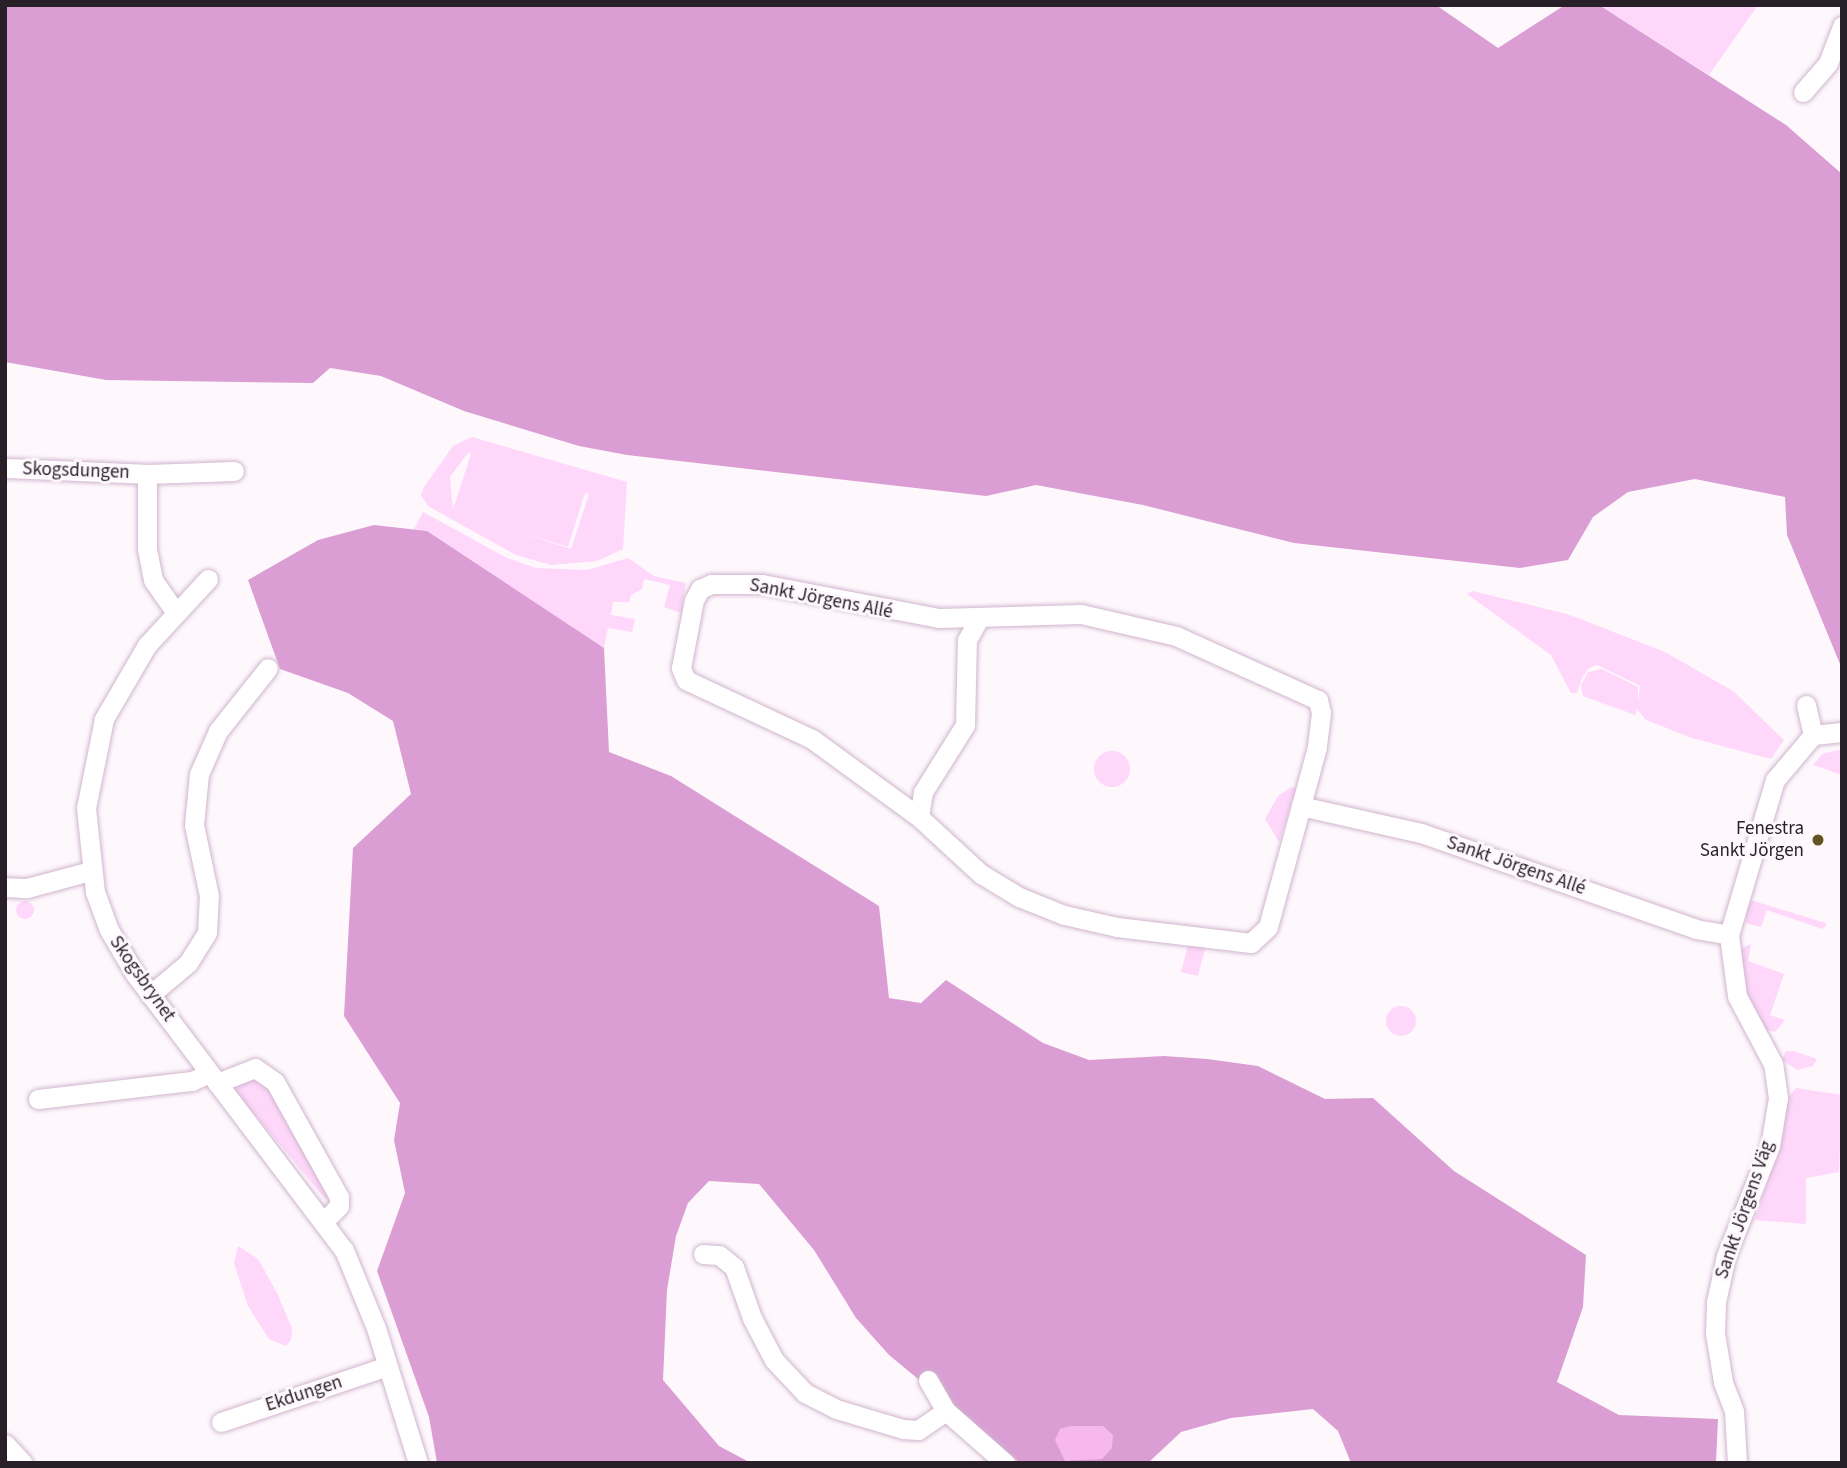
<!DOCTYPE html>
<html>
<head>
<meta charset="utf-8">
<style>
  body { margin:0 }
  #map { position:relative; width:1847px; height:1468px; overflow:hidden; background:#fef8fd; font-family:"Source Sans 3",sans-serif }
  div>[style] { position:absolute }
  .green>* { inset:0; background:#fed7fa }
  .round { border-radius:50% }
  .forest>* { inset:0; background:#da9ed4 }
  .water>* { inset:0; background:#f6b8ef }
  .roads { filter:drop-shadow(0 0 2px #d0b5cd) drop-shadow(0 0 2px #d0b5cd) }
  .minor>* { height:19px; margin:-9.5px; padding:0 9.5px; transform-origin:9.5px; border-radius:9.5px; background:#fff }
  .dots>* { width:19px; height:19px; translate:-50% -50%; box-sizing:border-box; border:4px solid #fef8fd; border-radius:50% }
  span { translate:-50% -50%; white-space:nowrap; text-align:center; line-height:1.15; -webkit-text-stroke:6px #fef8fd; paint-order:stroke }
  .street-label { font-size:19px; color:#291f28 }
  .poi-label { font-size:19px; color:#291f28 }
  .right { translate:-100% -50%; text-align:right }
  .frame { position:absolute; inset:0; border:7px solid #291f28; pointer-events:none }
</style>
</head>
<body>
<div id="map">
  <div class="green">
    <div style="clip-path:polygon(1599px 5px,1758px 5px,1709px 75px)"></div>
    <div style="clip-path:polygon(evenodd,472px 437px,627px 482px,623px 549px,597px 561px,551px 565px,516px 555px,428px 506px,421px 495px,424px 487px,453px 446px,472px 437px,468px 453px,471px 454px,453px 509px,450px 477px,468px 453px,472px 437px,585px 493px,589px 494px,571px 549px,516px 531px,568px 547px,585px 493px)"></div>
    <div style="clip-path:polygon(423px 512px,507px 558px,536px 568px,587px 570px,628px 558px,654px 576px,686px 583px,681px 613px,664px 607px,670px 585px,644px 579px,642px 589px,631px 595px,629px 602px,613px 602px,611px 615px,635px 619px,632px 632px,608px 628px,604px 648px,427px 531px,414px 529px)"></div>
    <div style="clip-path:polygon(1473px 591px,1570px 615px,1665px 652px,1733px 691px,1784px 740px,1771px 759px,1692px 738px,1646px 720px,1637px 709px,1635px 715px,1583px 696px,1581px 685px,1588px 672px,1602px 669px,1638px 687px,1638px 704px,1640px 686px,1597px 665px,1589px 668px,1582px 678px,1577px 693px,1571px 693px,1551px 655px,1467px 594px)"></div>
    <div style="clip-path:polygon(1842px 749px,1842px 775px,1813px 765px,1822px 754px)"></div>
    <div class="round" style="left:1094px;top:751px;width:36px;height:36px"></div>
    <div style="clip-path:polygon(1291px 787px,1296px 788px,1279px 842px,1265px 819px,1278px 796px)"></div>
    <div style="clip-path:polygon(1747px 899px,1826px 923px,1826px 926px,1822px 929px,1767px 910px,1761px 927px,1746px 923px)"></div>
    <div class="round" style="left:16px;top:901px;width:18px;height:18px"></div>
    <div style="clip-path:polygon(1751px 944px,1748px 961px,1784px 974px,1770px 1015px,1785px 1020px,1775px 1032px,1763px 1029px,1744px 986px,1740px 949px)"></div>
    <div style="clip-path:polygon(1188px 945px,1206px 945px,1198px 976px,1181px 972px)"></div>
    <div class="round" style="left:1386px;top:1006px;width:30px;height:30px"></div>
    <div style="clip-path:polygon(1786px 1051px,1794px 1051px,1817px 1059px,1813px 1066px,1797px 1070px,1782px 1060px)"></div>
    <div style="clip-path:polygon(240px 1079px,266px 1079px,331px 1193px,326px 1200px,236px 1092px)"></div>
    <div style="clip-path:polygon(1796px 1088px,1842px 1095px,1839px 1172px,1806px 1178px,1806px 1224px,1755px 1220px,1783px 1134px,1787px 1099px)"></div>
    <div style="clip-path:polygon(238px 1246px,258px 1259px,277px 1293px,292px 1328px,291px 1340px,286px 1346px,269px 1339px,248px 1306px,234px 1263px)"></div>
  </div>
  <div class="forest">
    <div style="clip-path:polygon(5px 5px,1436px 5px,1498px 48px,1565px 5px,1599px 5px,1786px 125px,1842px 174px,1842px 669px,1787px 535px,1785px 497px,1695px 479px,1628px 492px,1593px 517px,1568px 560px,1520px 568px,1294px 543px,1143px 505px,1036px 485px,986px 496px,627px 455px,579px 446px,464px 411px,381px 376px,330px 368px,313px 383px,106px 380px,5px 362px)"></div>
    <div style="clip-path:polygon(374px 525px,427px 531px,604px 648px,609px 752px,671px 776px,879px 906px,889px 998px,921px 1003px,946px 980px,1043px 1043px,1089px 1060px,1164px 1056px,1207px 1059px,1258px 1066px,1325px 1099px,1373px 1098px,1454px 1171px,1586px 1255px,1583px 1307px,1557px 1382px,1619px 1415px,1718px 1419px,1716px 1463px,1351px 1463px,1338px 1431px,1313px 1409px,1231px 1418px,1181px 1432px,1148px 1463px,1020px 1463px,889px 1355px,856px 1318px,814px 1250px,759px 1184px,709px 1181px,688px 1203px,676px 1236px,667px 1290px,663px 1380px,719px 1446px,751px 1463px,437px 1463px,429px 1417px,377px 1271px,405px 1193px,394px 1140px,400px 1103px,344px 1016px,353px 848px,411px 794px,393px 721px,348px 693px,280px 669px,248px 580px,318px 540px)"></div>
  </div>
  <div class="water">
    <div style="clip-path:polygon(1070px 1426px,1103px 1426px,1113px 1435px,1112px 1448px,1102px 1459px,1065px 1461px,1055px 1440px,1060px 1429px)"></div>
  </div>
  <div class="roads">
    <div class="minor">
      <div style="left:1803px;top:92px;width:38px;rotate:-49deg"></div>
      <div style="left:1828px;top:63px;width:40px;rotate:-69deg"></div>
      <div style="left:5px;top:468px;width:142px;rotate:2.4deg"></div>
      <div style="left:147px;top:474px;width:75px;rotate:90deg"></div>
      <div style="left:147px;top:549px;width:32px;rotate:79deg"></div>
      <div style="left:153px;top:580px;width:38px;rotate:55deg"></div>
      <div style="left:147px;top:474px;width:87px;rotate:-2deg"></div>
      <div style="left:208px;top:579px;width:90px;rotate:132.7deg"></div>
      <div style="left:147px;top:645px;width:86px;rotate:120.2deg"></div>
      <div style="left:104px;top:719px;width:91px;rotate:101.4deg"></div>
      <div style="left:86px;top:808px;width:84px;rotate:83.9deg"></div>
      <div style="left:95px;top:892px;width:40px;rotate:69.8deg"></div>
      <div style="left:109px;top:930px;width:51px;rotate:59.4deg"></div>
      <div style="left:135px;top:974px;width:346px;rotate:52.9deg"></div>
      <div style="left:344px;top:1250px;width:84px;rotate:67.7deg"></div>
      <div style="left:376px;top:1328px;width:141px;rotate:72.7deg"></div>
      <div style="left:1806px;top:705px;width:31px;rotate:77deg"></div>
      <div style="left:1301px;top:806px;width:125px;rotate:105.3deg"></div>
      <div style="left:1268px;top:927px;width:23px;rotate:137deg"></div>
      <div style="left:1251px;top:943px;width:135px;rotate:-173.2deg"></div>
      <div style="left:1117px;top:927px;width:54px;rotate:-167.2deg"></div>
      <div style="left:1064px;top:915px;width:48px;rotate:-158.2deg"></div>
      <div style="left:1019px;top:897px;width:44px;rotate:-148.8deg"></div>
      <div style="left:981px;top:874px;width:84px;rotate:-137.4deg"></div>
      <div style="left:919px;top:817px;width:132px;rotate:-143.9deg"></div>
      <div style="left:812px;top:739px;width:139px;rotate:-154.9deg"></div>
      <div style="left:686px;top:680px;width:13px;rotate:-113deg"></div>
      <div style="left:681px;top:668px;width:69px;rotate:-79.2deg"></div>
      <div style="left:694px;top:600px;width:13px;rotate:-61deg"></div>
      <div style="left:700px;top:589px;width:12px;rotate:-24deg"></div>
      <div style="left:711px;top:584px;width:51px"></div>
      <div style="left:762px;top:584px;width:180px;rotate:10.9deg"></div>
      <div style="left:939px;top:618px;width:142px;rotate:-1.6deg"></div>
      <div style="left:1081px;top:614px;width:98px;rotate:13deg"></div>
      <div style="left:1176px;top:636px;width:156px;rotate:24.3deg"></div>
      <div style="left:1318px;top:700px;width:13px;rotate:77deg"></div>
      <div style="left:1321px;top:713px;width:34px;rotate:97deg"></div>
      <div style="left:1317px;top:747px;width:61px;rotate:105.2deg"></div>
      <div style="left:1301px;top:806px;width:123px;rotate:12.7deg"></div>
      <div style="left:1421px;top:833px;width:291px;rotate:19.2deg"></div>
      <div style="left:1696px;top:929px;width:34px;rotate:10deg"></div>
      <div style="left:919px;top:817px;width:25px;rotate:-81deg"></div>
      <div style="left:923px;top:792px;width:79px;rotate:-57.9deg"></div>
      <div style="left:965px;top:725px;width:85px;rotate:-88.7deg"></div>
      <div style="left:967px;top:640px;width:25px;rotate:-61deg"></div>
      <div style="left:5px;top:887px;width:22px;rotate:3deg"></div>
      <div style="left:27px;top:888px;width:65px;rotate:-15.1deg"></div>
      <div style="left:150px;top:995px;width:50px;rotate:-40.1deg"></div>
      <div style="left:188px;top:963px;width:36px;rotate:-58deg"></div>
      <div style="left:207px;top:932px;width:36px;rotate:-87deg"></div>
      <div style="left:209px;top:896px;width:73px;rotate:-101.9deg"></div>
      <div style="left:194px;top:825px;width:51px;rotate:-84.4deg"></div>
      <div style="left:199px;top:774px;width:47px;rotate:-66.2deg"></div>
      <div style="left:218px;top:731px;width:80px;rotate:-51.6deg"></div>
      <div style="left:217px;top:1083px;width:41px;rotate:-21.5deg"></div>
      <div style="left:255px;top:1068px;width:24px;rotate:35deg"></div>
      <div style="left:275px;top:1082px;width:132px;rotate:60.9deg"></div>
      <div style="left:339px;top:1197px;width:9px;rotate:90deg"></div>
      <div style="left:339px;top:1206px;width:21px;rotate:135deg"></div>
      <div style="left:38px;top:1099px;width:155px;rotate:-6.7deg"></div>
      <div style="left:192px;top:1081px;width:19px;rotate:-25deg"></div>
      <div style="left:703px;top:1254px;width:16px;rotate:4deg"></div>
      <div style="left:719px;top:1255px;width:19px;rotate:39deg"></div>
      <div style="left:734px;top:1267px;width:54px;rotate:70.6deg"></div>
      <div style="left:752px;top:1318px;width:47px;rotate:62.4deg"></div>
      <div style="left:774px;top:1360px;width:45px;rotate:46.8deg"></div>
      <div style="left:805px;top:1393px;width:35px;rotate:27deg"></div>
      <div style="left:836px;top:1409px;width:70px;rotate:16.6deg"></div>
      <div style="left:903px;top:1429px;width:15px;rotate:4deg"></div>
      <div style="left:918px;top:1430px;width:34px;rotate:-34deg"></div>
      <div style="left:928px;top:1380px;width:36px;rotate:60deg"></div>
      <div style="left:946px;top:1411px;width:79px;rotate:41.4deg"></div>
      <div style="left:221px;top:1422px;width:175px;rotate:-18.6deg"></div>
      <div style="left:5px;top:1444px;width:26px;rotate:47deg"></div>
      <div style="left:1737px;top:1463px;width:52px;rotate:-93.3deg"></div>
      <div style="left:1734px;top:1411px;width:31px;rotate:-111deg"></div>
      <div style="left:1723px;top:1382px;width:50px;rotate:-99.3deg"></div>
      <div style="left:1715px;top:1333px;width:31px;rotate:-88deg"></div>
      <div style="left:1716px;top:1302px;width:47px;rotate:-77.7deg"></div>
      <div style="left:1726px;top:1256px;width:118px;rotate:-68.2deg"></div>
      <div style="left:1770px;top:1146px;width:49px;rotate:-80.5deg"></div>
      <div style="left:1778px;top:1098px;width:34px;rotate:-98deg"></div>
      <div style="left:1773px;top:1064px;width:77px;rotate:-117.9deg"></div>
      <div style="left:1737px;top:996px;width:62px;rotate:-97.5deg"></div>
      <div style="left:1729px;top:935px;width:162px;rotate:-73.5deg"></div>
      <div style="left:1775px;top:780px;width:59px;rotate:-49.8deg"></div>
      <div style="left:1813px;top:735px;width:29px;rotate:-6deg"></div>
    </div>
  </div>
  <div class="dots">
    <div style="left:1818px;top:840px;background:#635522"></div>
  </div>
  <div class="street-label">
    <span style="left:76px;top:471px;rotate:2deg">Skogsdungen</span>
    <span style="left:821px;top:599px;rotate:11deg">Sankt Jörgens Allé</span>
    <span style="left:1516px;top:866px;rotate:19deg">Sankt Jörgens Allé</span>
    <span style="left:142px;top:979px;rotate:55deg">Skogsbrynet</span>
    <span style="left:1745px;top:1210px;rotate:-71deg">Sankt Jörgens Väg</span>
    <span style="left:304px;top:1394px;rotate:-18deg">Ekdungen</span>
  </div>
  <div class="poi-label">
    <span class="right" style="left:1804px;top:840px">Fenestra<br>Sankt Jörgen</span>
  </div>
  <div class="frame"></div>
</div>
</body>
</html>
